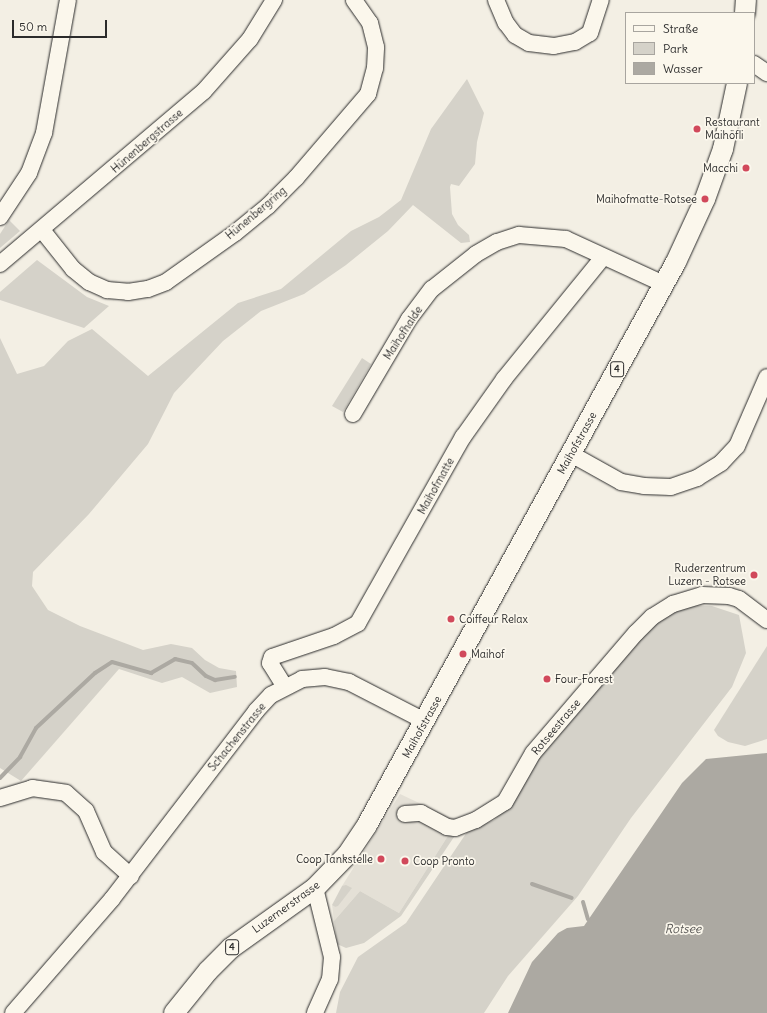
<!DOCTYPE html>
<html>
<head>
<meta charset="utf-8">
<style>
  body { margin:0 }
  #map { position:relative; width:767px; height:1013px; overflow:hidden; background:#f3efe4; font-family:Delius,sans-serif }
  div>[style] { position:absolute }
  .built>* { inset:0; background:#e4e0d6 }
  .green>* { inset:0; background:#d5d2c9 }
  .water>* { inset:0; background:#aca9a2 }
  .stream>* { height:4px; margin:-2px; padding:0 2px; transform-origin:2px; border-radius:2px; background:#aca9a2 }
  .roads { filter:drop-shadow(0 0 1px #2b2b2b) drop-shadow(0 0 1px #2b2b2b) }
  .minor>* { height:16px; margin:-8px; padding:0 8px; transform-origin:8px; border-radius:8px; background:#fbf7ec }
  .major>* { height:20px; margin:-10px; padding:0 10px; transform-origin:10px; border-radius:10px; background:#fbf7ec }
  .dots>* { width:11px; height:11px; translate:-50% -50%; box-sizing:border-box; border:2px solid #fbf7ec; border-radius:50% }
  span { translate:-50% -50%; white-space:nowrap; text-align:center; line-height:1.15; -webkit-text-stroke:3.5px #fbf7ec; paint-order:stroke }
  .shield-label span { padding:1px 3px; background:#fbf7ec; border:1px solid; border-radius:3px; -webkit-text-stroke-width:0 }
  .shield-label { font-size:10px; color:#2b2b2b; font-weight:700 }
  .poi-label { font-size:11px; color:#2b2b2b }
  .left { translate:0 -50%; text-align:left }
  .right { translate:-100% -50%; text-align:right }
  .street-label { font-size:11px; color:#2b2b2b }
  .water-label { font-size:12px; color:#585755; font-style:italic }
  .legend { position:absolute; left:625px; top:12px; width:130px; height:72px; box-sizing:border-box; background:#fbf7ec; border:1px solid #a8a59f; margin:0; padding:5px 7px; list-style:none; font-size:12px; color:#2b2b2b }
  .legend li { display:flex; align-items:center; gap:8px; height:20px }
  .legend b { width:20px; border:1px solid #a8a59f }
  .scale { position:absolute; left:12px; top:20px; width:95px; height:18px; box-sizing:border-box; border:2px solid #2b2b2b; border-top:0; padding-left:5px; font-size:12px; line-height:14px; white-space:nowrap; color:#2b2b2b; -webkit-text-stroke:3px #fbf7ec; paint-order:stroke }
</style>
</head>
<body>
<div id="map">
  <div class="built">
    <div style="clip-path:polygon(400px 794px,449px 817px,462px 820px,451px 831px,399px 913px,360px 891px,334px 921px,332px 905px,335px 907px,351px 889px,342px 886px)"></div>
  </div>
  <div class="green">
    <div style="clip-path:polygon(467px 79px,484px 113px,477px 142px,475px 164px,459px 186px,451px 184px,450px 187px,452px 214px,458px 225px,469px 235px,470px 242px,461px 243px,413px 205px,388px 231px,346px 265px,304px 294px,261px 311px,223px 341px,174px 393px,148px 444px,89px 514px,33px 572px,32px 586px,48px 610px,80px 626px,143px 650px,171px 644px,192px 648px,205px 660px,219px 668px,236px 671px,237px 687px,210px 693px,182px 677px,162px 683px,119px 669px,21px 781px,0 768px,0 338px,17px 374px,44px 366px,68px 341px,92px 329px,148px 376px,238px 303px,281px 289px,351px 231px,379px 217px,401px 200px,431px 129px)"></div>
    <div style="clip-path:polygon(9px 220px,20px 231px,0 248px,0 234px)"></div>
    <div style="clip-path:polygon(37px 260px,87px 297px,109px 306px,84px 328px,0 300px,0 292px)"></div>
    <div style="clip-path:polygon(362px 358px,371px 364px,343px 412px,332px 406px)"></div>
    <div style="clip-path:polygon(689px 605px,712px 606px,739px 615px,746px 653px,732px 687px,631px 818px,578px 896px,508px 976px,484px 1013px,336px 1013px,340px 992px,358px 957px,406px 923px,467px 832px,494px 820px,510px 804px,538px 754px,618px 658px,665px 615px)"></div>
    <div style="clip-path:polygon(767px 646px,767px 739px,745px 746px,728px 742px,718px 736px,714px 730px)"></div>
    <div style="clip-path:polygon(451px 831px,456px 834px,401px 916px,364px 943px,346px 948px,337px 944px,334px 921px,360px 891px,399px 913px)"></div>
    <div style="clip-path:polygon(346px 885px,352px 888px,338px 906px,335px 907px,332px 905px,342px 886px)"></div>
  </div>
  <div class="water">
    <div style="clip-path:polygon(767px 753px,767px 1013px,508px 1013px,532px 962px,558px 933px,567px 928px,584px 926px,682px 783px,706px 759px)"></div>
  </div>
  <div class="stream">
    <div style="left:0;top:778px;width:29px;rotate:-46deg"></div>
    <div style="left:20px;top:757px;width:33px;rotate:-61deg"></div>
    <div style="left:36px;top:728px;width:81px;rotate:-43deg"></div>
    <div style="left:95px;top:673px;width:20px;rotate:-33deg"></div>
    <div style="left:112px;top:662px;width:41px;rotate:15.8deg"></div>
    <div style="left:151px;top:673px;width:28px;rotate:-30deg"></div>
    <div style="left:175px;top:659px;width:17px;rotate:13deg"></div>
    <div style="left:192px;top:663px;width:19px;rotate:43deg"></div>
    <div style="left:206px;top:676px;width:10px;rotate:24deg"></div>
    <div style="left:215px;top:680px;width:20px;rotate:-9deg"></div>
    <div style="left:532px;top:884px;width:42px;rotate:19.3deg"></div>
    <div style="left:583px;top:902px;width:18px;rotate:74deg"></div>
  </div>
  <div class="roads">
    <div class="minor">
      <div style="left:496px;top:0;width:25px;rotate:67deg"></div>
      <div style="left:506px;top:23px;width:15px;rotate:53deg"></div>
      <div style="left:515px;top:35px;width:16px;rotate:30deg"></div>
      <div style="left:529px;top:43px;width:25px;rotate:7deg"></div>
      <div style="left:554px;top:46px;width:21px;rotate:-11deg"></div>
      <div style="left:575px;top:42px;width:17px;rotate:-31deg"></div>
      <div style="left:590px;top:33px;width:35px;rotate:-72deg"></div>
      <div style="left:754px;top:64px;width:16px;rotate:35deg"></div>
      <div style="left:0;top:217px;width:53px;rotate:-56.6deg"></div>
      <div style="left:29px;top:173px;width:43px;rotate:-69.4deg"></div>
      <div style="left:44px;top:133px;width:135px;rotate:-79.8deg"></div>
      <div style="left:42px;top:230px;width:50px;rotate:51.5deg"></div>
      <div style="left:73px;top:269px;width:21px;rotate:39deg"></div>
      <div style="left:89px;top:282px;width:20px;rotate:24deg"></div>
      <div style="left:107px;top:290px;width:21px;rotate:5deg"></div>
      <div style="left:128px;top:292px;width:20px;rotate:-9deg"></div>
      <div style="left:148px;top:289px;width:19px;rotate:-21deg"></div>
      <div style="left:166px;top:282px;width:85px;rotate:-35.4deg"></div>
      <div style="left:235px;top:233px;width:43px;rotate:-39.3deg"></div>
      <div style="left:268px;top:206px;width:40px;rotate:-45deg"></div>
      <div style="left:296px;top:178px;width:111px;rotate:-49.4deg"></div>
      <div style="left:368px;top:94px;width:27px;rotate:-75deg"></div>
      <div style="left:375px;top:68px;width:21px;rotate:-87deg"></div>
      <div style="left:376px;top:47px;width:25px;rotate:-104deg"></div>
      <div style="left:370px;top:23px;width:28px;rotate:-125deg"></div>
      <div style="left:0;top:264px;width:267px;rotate:-40.3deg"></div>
      <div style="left:204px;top:91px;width:69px;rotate:-48.5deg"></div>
      <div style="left:250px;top:39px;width:46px;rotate:-58.4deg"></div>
      <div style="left:353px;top:414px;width:110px;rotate:-59.5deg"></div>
      <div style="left:409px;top:319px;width:38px;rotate:-53deg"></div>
      <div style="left:432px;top:289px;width:56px;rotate:-38.5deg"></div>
      <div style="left:476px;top:254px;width:24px;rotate:-30deg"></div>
      <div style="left:497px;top:242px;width:23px;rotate:-18deg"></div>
      <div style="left:519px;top:235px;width:47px;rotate:4.9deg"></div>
      <div style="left:566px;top:239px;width:108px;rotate:24.7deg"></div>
      <div style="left:571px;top:454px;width:57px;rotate:29.2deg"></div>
      <div style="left:621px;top:482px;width:23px;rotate:10deg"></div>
      <div style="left:644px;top:486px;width:27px;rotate:2deg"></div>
      <div style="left:671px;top:487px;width:28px;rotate:-19deg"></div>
      <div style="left:697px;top:478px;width:28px;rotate:-32deg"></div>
      <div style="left:721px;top:463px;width:23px;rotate:-47deg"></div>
      <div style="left:737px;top:446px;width:75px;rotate:-66.5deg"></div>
      <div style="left:285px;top:687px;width:28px;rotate:-122deg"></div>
      <div style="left:270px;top:663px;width:6px;rotate:-72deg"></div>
      <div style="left:272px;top:657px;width:65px;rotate:-18.7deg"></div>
      <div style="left:334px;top:636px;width:27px;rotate:-28deg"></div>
      <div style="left:358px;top:623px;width:214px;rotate:-60.6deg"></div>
      <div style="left:463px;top:437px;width:71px;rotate:-54.7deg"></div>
      <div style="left:504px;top:379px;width:157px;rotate:-50.9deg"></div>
      <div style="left:0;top:798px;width:34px;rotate:-17deg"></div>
      <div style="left:32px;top:788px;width:34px;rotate:8deg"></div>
      <div style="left:66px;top:793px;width:27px;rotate:42deg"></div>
      <div style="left:86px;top:811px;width:45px;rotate:66.3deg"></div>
      <div style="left:104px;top:852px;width:36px;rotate:42deg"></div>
      <div style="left:405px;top:814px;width:16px;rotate:-4deg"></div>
      <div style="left:421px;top:813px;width:30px;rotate:28deg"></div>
      <div style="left:447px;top:827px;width:8px;rotate:7deg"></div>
      <div style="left:455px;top:828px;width:22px;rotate:-21deg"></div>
      <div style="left:476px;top:820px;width:34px;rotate:-32deg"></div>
      <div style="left:505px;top:802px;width:56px;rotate:-60.3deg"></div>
      <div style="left:533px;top:753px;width:158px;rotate:-49.4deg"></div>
      <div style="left:636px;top:633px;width:23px;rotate:-45deg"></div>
      <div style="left:652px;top:617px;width:25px;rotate:-32deg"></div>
      <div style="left:673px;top:604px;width:30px;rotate:-17deg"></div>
      <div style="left:702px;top:595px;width:27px;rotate:2deg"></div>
      <div style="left:729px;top:596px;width:10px;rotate:17deg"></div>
      <div style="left:739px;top:599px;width:35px;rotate:37deg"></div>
      <div style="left:315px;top:888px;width:71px;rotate:76.2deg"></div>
      <div style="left:332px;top:957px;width:22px;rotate:95deg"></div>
      <div style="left:330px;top:979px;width:37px;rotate:114deg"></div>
      <div style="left:13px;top:1013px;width:151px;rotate:-49deg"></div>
      <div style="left:112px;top:899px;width:237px;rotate:-52.5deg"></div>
      <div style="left:256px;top:711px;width:22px;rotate:-47deg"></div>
      <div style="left:271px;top:695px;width:35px;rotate:-27deg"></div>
      <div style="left:302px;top:679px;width:23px;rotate:-5deg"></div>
      <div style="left:325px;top:677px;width:25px;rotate:12deg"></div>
      <div style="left:349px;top:682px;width:85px;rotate:27.2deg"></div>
    </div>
    <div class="major">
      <div style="left:745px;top:13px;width:13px;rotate:-86deg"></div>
      <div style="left:174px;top:1013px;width:54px;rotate:-51deg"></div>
      <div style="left:208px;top:971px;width:33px;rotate:-45deg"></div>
      <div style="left:231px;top:948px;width:103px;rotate:-35.5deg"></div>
      <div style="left:315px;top:888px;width:46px;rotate:-45.9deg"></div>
      <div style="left:347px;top:855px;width:36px;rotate:-56deg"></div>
      <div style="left:367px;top:825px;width:642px;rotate:-61.24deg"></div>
      <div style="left:676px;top:262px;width:69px;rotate:-65.3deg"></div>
      <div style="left:705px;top:199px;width:53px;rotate:-70.2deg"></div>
      <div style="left:723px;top:149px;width:67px;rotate:-78deg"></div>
    </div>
  </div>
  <div class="dots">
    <div style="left:697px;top:129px;background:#d1495b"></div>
    <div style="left:746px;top:168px;background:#d1495b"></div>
    <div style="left:705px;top:199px;background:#d1495b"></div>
    <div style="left:754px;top:575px;background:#d1495b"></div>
    <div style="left:451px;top:619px;background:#d1495b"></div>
    <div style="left:463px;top:654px;background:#d1495b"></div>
    <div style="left:547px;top:679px;background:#d1495b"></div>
    <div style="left:381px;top:859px;background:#d1495b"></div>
    <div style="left:405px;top:861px;background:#d1495b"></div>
  </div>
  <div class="shield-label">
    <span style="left:617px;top:369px">4</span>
    <span style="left:232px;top:947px">4</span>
  </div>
  <div class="poi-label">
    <span class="left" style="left:705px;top:129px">Restaurant<br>Maihöfli</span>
    <span class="right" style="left:738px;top:168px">Macchi</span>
    <span class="right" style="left:697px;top:199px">Maihofmatte-Rotsee</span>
    <span class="right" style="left:746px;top:575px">Ruderzentrum<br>Luzern - Rotsee</span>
    <span class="left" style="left:459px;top:619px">Coiffeur Relax</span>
    <span class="left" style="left:471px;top:654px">Maihof</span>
    <span class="left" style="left:555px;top:679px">Four-Forest</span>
    <span class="right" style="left:373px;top:859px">Coop Tankstelle</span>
    <span class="left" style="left:413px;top:861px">Coop Pronto</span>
  </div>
  <div class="street-label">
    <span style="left:147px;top:141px;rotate:-41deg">Hünenbergstrasse</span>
    <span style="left:256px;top:213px;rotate:-40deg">Hünenbergring</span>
    <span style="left:403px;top:333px;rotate:-57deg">Maihofhalde</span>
    <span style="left:577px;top:443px;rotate:-61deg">Maihofstrasse</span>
    <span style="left:436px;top:486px;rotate:-61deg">Maihofmatte</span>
    <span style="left:422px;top:727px;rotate:-61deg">Maihofstrasse</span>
    <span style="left:556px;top:727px;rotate:-50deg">Rotseestrasse</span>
    <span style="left:237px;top:737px;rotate:-51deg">Schachenstrasse</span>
    <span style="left:286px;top:907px;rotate:-36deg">Luzernerstrasse</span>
  </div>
  <div class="water-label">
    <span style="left:683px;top:929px">Rotsee</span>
  </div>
  <ul class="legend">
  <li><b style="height:5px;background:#fbf7ec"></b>Straße</li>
  <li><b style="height:11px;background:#d5d2c9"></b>Park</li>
  <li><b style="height:11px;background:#aca9a2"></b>Wasser</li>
  </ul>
  <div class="scale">50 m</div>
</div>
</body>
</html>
